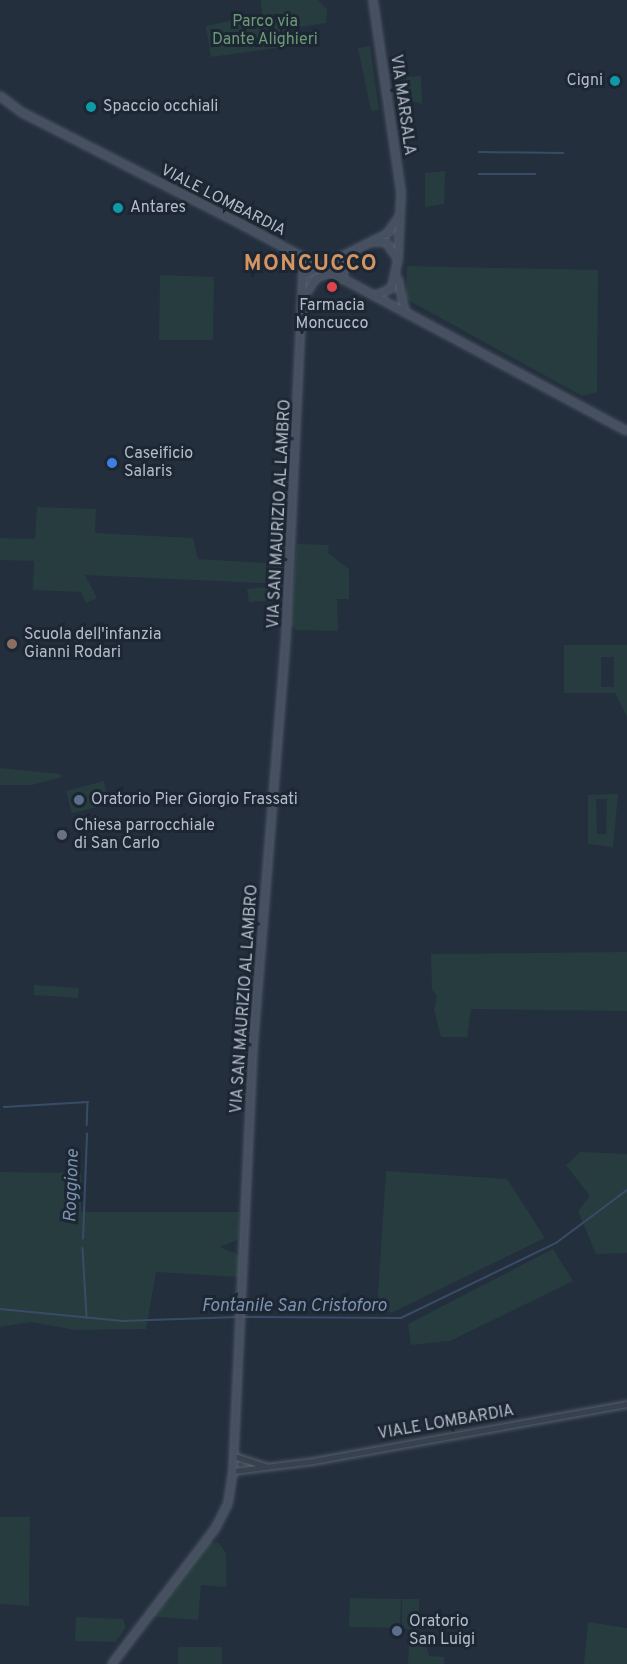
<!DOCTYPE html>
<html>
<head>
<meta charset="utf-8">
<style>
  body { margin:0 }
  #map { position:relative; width:627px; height:1664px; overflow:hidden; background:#242f3e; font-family:Overpass,sans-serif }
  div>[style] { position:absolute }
  .green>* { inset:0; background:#263c3f }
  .stream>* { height:1.5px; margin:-0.75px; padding:0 0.75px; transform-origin:0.75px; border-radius:0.75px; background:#394c67 }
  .roads { filter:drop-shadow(0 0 2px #565f6c) drop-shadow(0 0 2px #565f6c) }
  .tertiary>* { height:5px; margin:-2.5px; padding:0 2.5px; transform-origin:2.5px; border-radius:2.5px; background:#38414e }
  .secondary>* { height:6px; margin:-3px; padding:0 3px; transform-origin:3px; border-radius:3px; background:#465061 }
  .dots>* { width:16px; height:16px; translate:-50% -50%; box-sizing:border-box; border:3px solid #1d2633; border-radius:50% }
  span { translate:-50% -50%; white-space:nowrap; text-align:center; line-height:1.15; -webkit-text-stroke:6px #1d2633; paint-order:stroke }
  .park-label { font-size:16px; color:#6b9a76 }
  .poi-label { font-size:16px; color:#b4bcc9 }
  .right { translate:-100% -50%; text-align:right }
  .left { translate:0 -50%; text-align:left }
  .street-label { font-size:16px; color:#b4bcc9 }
  .water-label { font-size:18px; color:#7c92b1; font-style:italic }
  .district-label { font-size:22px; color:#d59563; font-weight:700; letter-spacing:1.5px }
</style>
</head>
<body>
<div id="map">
  <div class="green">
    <div style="clip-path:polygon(261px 0,318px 0,327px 9px,326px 23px,287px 29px,290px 46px,211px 57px,206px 26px,262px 14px)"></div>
    <div style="clip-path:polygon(370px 46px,379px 110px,371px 111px,358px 48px)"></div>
    <div style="clip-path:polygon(421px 76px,422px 104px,391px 95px,391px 90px,406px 90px,406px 77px)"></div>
    <div style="clip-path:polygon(445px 171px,444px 204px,425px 207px,425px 173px)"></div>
    <div style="clip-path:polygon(407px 266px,598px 270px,597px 392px,582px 396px,406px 299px)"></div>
    <div style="clip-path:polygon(160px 275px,214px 277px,213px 340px,159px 340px)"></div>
    <div style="clip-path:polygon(37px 507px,96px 509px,95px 533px,193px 538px,198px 559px,283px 564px,282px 584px,85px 575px,97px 598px,86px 603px,81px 592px,33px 590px,34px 561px,0 560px,0 538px,35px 539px)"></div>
    <div style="clip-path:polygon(297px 544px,329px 545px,328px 553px,349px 569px,349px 599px,337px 599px,338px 631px,296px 630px,290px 625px)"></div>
    <div style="clip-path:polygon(275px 586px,276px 600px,249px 602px,247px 589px)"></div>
    <div style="clip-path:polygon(evenodd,564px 645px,627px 645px,627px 717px,615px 693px,564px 693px,564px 645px,601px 657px,614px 657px,614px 687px,601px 687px,601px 657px)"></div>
    <div style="clip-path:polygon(0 768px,60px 774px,62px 777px,32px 785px,0 785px)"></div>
    <div style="clip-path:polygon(104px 781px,109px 804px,72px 813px,66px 791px)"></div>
    <div style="clip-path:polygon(evenodd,618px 794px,613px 847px,588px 844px,588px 795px,618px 794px,596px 799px,607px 799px,606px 834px,597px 834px,596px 799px)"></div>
    <div style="clip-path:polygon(627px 952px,627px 1011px,471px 1009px,467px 1037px,441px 1037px,434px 1010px,437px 997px,432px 989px,431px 954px)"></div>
    <div style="clip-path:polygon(34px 985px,79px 988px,78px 998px,34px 995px)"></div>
    <div style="clip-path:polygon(580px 1152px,627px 1154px,627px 1253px,596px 1254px,578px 1211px,590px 1196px,566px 1165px)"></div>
    <div style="clip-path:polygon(386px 1171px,507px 1179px,545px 1238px,393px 1312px,377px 1311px)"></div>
    <div style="clip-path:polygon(0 1172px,81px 1173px,81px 1212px,239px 1212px,239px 1239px,220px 1247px,239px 1255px,239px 1277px,156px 1272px,146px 1329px,75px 1330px,31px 1322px,0 1327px)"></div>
    <div style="clip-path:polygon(553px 1249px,573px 1281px,450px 1341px,411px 1345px,408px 1324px)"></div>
    <div style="clip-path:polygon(0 1517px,30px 1517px,29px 1606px,0 1604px)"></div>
    <div style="clip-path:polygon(207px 1542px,219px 1543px,226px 1553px,226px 1587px,201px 1585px,198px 1620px,148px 1616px)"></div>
    <div style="clip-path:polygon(350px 1598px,401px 1599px,400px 1628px,349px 1627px)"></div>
    <div style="clip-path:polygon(402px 1599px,419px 1599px,419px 1629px,402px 1629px)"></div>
    <div style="clip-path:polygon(76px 1617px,123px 1619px,126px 1627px,116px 1642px,75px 1641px)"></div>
    <div style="clip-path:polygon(588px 1622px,627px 1628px,627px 1664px,584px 1664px)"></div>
    <div style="clip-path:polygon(409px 1641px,425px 1641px,429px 1656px,444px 1657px,444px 1664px,408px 1664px)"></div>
    <div style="clip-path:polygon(178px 1647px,222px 1647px,222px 1664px,178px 1664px)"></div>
  </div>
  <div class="stream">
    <div style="left:479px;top:152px;width:84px;rotate:0.7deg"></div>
    <div style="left:479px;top:174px;width:56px"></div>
    <div style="left:4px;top:1107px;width:84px;rotate:-3.4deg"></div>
    <div style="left:88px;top:1102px;width:23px;rotate:92deg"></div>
    <div style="left:83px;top:1239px;width:105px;rotate:-87.8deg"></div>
    <div style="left:83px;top:1248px;width:70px;rotate:86.7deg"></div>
    <div style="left:0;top:1309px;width:123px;rotate:5.6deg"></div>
    <div style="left:122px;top:1321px;width:116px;rotate:-2deg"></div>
    <div style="left:243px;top:1317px;width:158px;rotate:0.4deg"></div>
    <div style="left:401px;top:1318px;width:172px;rotate:-25.8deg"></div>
    <div style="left:556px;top:1243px;width:89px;rotate:-36.7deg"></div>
  </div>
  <div class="roads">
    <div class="tertiary">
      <div style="left:234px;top:1456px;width:33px;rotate:18deg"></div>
      <div style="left:233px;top:1471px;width:81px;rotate:-7.1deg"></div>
      <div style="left:313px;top:1461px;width:319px;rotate:-10.3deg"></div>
    </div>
    <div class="secondary">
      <div style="left:373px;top:0;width:195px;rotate:81.7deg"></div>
      <div style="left:401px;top:193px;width:66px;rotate:92.6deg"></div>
      <div style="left:0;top:96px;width:26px;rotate:37deg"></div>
      <div style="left:21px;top:112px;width:242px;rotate:27deg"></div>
      <div style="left:237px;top:222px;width:442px;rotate:28.2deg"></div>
      <div style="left:374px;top:242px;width:12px"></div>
      <div style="left:386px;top:242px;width:21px;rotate:55deg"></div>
      <div style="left:398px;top:259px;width:30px;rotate:102deg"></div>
      <div style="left:392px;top:288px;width:19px;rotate:155deg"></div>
      <div style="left:307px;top:274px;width:89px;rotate:-26.6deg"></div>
      <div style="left:387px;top:234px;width:19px;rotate:-55deg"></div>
      <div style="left:341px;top:279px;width:24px;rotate:-71deg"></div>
      <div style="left:398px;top:279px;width:34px;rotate:78deg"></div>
      <div style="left:307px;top:292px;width:17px;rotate:-57deg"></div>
      <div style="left:316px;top:278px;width:15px;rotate:-20deg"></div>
      <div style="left:112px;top:1664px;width:170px;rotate:-52.7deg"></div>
      <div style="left:215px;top:1529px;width:29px;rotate:-63deg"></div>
      <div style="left:228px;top:1503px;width:32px;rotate:-81deg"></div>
      <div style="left:233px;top:1471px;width:424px;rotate:-87.3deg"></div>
      <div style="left:253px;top:1047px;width:413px;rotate:-85.4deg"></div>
      <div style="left:286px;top:635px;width:377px;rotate:-87.3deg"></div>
    </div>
  </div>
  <div class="dots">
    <div style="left:615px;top:81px;background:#0f9aa8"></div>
    <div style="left:91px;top:107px;background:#0f9aa8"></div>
    <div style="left:118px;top:208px;background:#0f9aa8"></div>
    <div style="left:332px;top:287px;background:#e0444e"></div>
    <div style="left:112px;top:463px;background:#3f7fe0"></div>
    <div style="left:12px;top:644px;background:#8d6e63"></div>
    <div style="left:79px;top:800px;background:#5c6f8a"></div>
    <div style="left:62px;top:835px;background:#6b7280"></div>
    <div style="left:397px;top:1631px;background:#5c6f8a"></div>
  </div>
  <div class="park-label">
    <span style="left:265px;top:31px">Parco via<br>Dante Alighieri</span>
  </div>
  <div class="poi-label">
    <span class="right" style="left:603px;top:81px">Cigni</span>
    <span class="left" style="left:103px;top:107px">Spaccio occhiali</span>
    <span class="left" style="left:130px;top:208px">Antares</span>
    <span style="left:332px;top:315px">Farmacia<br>Moncucco</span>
    <span class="left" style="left:124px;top:463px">Caseificio<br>Salaris</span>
    <span class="left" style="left:24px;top:644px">Scuola dell'infanzia<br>Gianni Rodari</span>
    <span class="left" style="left:91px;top:800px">Oratorio Pier Giorgio Frassati</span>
    <span class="left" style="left:74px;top:835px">Chiesa parrocchiale<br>di San Carlo</span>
    <span class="left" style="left:409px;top:1631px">Oratorio<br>San Luigi</span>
  </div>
  <div class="street-label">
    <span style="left:402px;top:105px;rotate:82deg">VIA MARSALA</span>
    <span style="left:223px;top:201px;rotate:27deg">VIALE LOMBARDIA</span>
    <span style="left:280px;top:514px;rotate:-87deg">VIA SAN MAURIZIO AL LAMBRO</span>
    <span style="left:245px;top:999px;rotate:-86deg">VIA SAN MAURIZIO AL LAMBRO</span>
    <span style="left:446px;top:1423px;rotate:-10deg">VIALE LOMBARDIA</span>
  </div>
  <div class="water-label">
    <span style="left:73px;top:1186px;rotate:-88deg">Roggione</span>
    <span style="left:294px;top:1307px">Fontanile San Cristoforo</span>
  </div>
  <div class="district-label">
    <span style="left:311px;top:265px">MONCUCCO</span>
  </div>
</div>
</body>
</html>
